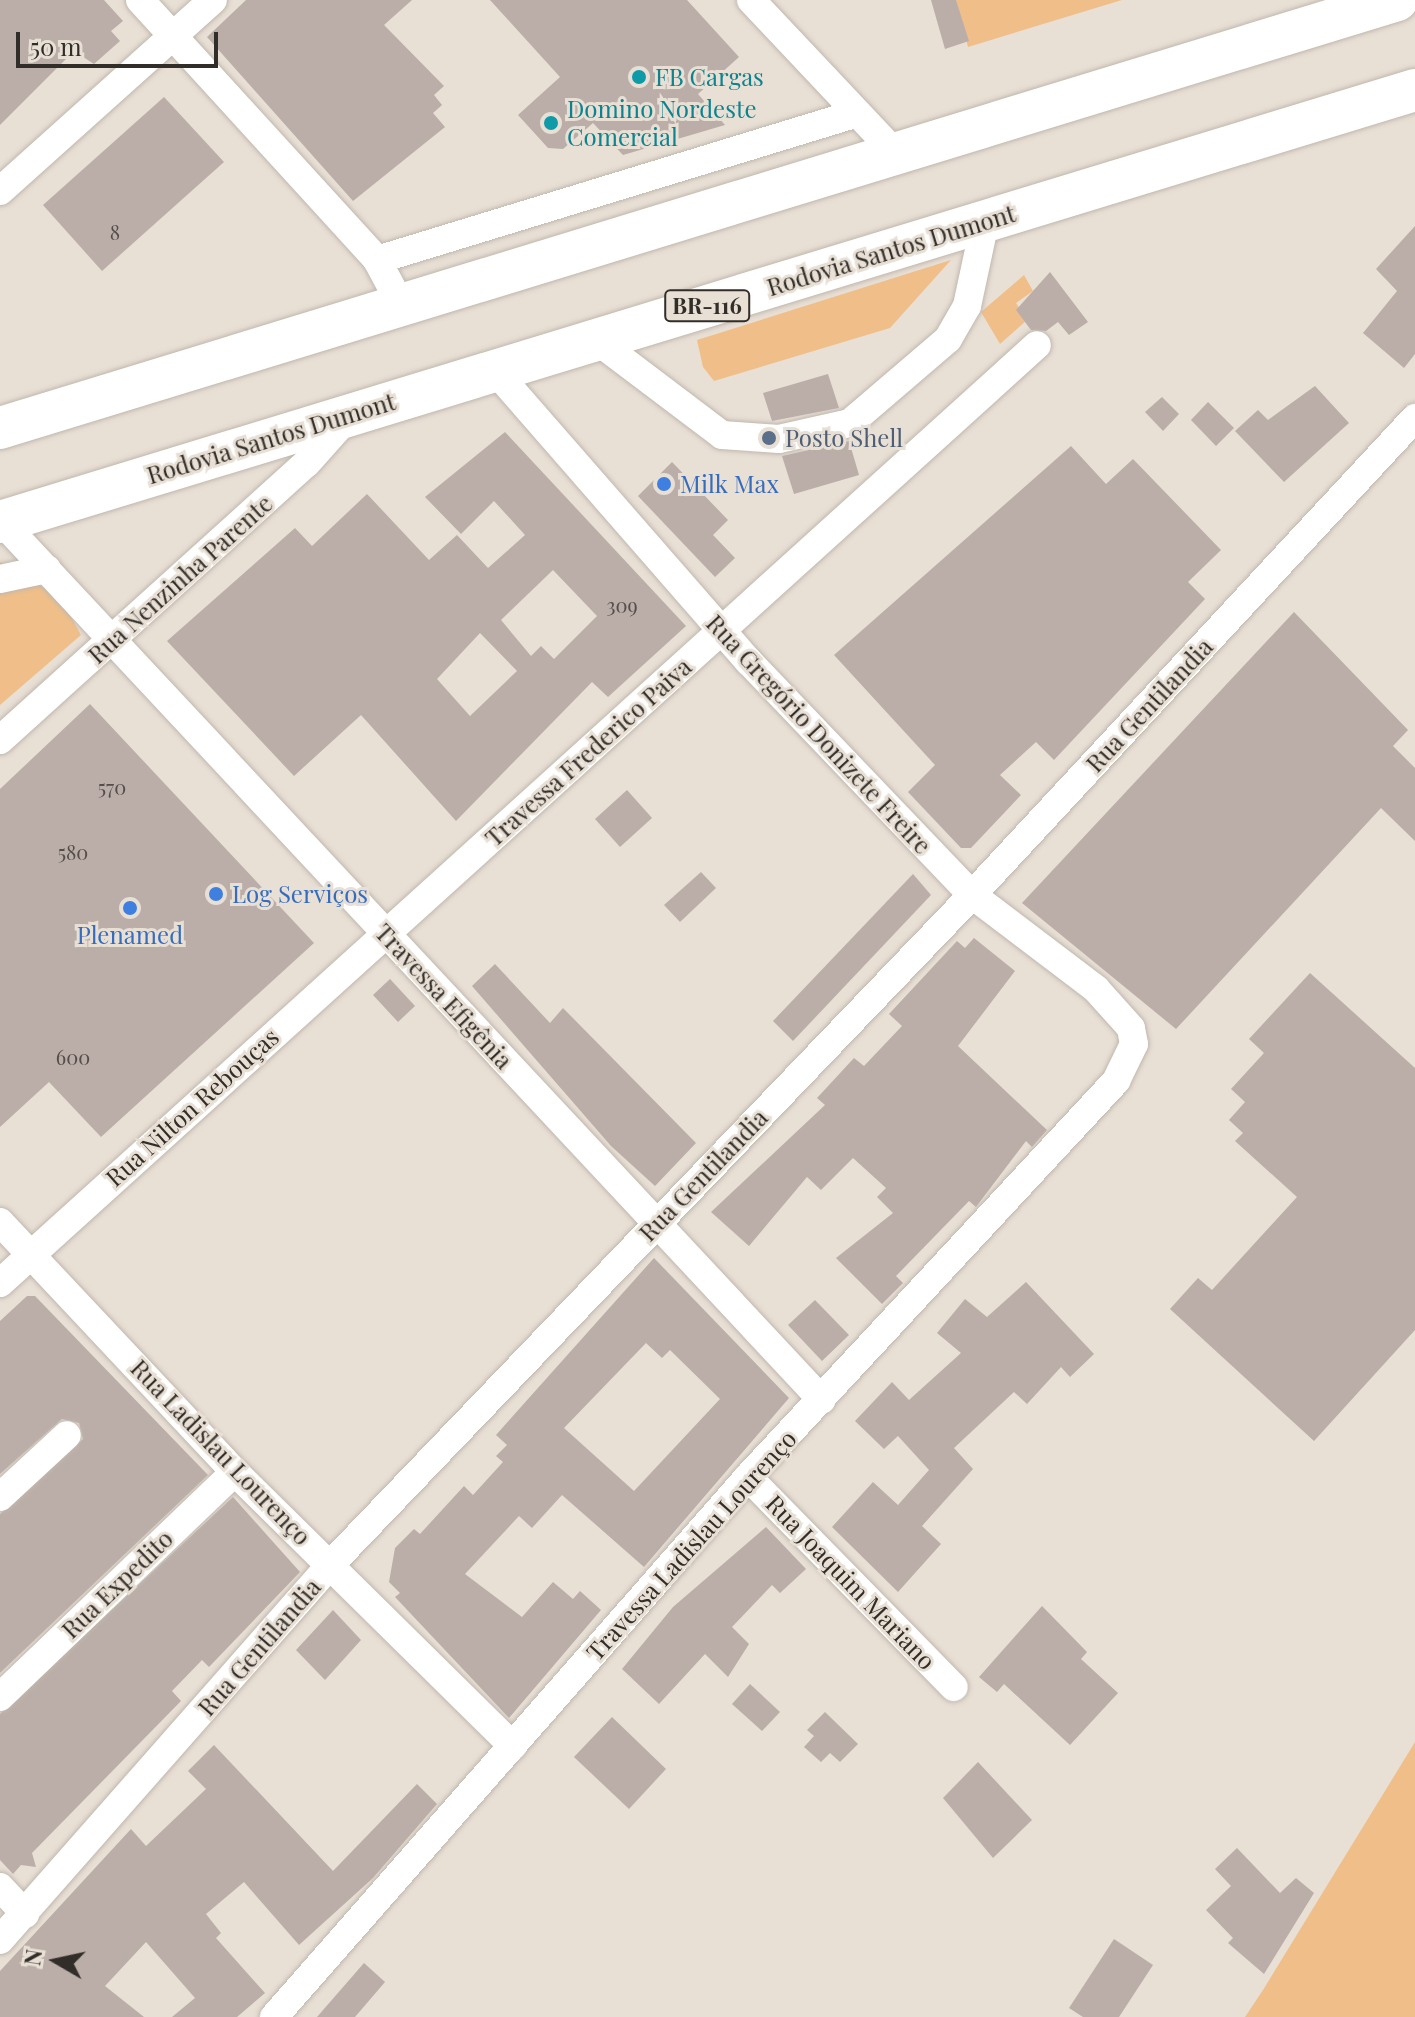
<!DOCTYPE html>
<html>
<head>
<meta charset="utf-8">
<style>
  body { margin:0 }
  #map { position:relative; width:1415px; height:2017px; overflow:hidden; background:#e8dfd5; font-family:"Playfair Display",serif }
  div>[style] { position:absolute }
  .green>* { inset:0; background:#f0bf89 }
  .building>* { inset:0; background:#bbaea9 }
  .roads { filter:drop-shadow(0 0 2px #c0b7ad) drop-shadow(0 0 2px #c0b7ad) }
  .minor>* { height:28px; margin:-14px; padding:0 14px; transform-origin:14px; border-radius:14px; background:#fff }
  .highway>* { height:42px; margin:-21px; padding:0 21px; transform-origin:21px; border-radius:21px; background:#fff }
  .dots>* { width:22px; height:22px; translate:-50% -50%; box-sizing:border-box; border:4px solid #e8dfd5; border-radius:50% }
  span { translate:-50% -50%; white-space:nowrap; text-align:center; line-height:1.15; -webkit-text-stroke:6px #e8dfd5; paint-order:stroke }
  .number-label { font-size:20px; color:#544d49 }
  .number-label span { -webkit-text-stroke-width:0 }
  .shield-label span { padding:2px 6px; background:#e8dfd5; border:2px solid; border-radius:6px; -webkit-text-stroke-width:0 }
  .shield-label { font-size:22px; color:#312d29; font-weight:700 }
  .culture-label { font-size:24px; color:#0d838f }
  .left { translate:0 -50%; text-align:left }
  .street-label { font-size:24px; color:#312d29 }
  .service-label { font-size:24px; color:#4e5e75 }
  .shop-label { font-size:24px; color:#366cbe }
  .north { position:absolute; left:16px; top:1921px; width:80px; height:80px; -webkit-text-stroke:6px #e8dfd5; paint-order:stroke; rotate:279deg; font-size:22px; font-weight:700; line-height:32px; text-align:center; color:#312d29 }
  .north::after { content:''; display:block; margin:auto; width:28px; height:36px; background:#312d29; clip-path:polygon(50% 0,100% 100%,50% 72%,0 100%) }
  .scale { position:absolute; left:16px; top:32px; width:202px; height:36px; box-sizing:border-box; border:4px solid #312d29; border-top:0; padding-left:10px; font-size:24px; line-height:28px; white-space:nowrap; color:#312d29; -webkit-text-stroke:6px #e8dfd5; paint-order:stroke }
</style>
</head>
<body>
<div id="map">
  <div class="green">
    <div style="clip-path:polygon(956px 0,1122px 0,968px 47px)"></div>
    <div style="clip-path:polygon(951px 260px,890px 328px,714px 381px,703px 367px,697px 340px)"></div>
    <div style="clip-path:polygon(1024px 275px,1033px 291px,1016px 303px,1027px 320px,1000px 344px,981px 312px)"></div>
    <div style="clip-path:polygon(0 562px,60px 597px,81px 635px,0 705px)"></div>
    <div style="clip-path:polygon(1415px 1742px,1415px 2017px,1245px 2017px,1263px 1990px)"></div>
  </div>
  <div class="building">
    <div style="clip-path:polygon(0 0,104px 0,123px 21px,111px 31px,120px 41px,94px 64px,74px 51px,0 125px)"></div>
    <div style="clip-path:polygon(246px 0,412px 0,384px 25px,444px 86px,434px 95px,442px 105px,433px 113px,445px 127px,353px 201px,207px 37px)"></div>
    <div style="clip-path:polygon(490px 0,687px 0,739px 57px,698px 94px,725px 125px,623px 155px,593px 123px,563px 149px,548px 148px,518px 115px,560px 77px)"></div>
    <div style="clip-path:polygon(931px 0,956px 0,969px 41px,945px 49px)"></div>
    <div style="clip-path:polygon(164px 97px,224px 162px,102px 271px,43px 205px)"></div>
    <div style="clip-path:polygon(1415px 226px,1415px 354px,1404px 368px,1363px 333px,1397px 291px,1376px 269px)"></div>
    <div style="clip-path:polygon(1050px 272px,1088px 322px,1069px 335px,1058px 322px,1046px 331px,1031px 330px,1016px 310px)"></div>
    <div style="clip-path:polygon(828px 374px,839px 408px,772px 421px,763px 393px)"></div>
    <div style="clip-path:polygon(1315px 386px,1349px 423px,1284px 482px,1235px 431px,1258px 410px,1268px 420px)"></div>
    <div style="clip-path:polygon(1162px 397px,1179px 414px,1163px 431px,1145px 412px)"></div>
    <div style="clip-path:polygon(1208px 402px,1234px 428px,1216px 446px,1191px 420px)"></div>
    <div style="clip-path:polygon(evenodd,505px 432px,686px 626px,608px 697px,592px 682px,456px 821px,361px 715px,294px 776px,167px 641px,295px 528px,312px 546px,367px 494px,429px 560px,457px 535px,488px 568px,525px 535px,494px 501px,461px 534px,425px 497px,505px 432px,553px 570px,597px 616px,554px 659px,541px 646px,531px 656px,501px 620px,553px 570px,505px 432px,480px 633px,517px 671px,470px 716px,437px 679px,480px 633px)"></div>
    <div style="clip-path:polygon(849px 441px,859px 475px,794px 494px,782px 456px)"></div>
    <div style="clip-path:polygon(1071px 446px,1106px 484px,1133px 459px,1221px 550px,1188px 582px,1205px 599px,1054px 760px,1036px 742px,1000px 775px,1021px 795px,971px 848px,961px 848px,908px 792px,935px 765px,834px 655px)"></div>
    <div style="clip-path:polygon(672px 462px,728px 520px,713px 535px,735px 558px,715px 577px,638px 496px)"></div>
    <div style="clip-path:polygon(1294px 612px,1408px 730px,1393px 746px,1415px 768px,1415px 841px,1381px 808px,1176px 1029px,1022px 903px)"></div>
    <div style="clip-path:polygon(90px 704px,314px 943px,101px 1137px,49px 1082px,0 1127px,0 789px)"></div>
    <div style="clip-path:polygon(627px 790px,652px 818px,620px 847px,595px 819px)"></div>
    <div style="clip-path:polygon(701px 872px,716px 888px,680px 922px,664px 905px)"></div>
    <div style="clip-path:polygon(913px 874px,931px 895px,793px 1041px,773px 1021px)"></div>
    <div style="clip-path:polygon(974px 938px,1015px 971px,958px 1046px,1047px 1130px,1032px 1147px,1026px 1141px,976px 1207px,969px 1201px,896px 1276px,903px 1283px,882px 1304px,836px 1258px,893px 1213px,877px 1197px,886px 1188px,853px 1158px,821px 1190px,807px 1177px,749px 1246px,711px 1212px,825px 1105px,817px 1098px,854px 1058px,864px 1066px,902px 1026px,889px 1014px,957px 941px,965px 948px)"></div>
    <div style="clip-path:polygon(495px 964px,550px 1023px,563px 1008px,696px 1143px,655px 1186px,611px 1146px,472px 986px)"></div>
    <div style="clip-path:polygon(1310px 973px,1415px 1068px,1415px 1330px,1314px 1441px,1170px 1309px,1198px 1278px,1212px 1290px,1297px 1197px,1235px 1141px,1243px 1133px,1229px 1120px,1245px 1102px,1231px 1089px,1264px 1053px,1249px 1039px)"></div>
    <div style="clip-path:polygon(390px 979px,415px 1006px,398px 1022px,373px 995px)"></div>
    <div style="clip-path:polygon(evenodd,654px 1258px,789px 1398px,644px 1567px,562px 1495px,532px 1528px,519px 1516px,465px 1574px,522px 1617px,553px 1582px,573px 1599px,580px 1591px,601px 1610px,509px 1718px,395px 1597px,400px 1593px,389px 1582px,395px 1548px,414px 1529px,420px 1534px,464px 1486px,473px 1495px,503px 1462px,496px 1456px,507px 1445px,496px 1435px,654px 1258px,646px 1343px,662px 1358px,670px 1350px,720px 1399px,634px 1491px,564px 1428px,646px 1343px)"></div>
    <div style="clip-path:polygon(1026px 1282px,1094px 1354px,1070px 1377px,1061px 1367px,1027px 1404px,1014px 1392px,954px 1448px,973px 1469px,922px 1526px,941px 1544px,898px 1592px,832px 1527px,873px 1482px,898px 1505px,929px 1470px,898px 1436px,884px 1449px,855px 1421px,892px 1382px,909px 1400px,961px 1353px,937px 1333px,965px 1299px,987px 1317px)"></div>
    <div style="clip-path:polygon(27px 1296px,35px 1296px,208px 1475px,0 1673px,0 1514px,83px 1439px,79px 1423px,62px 1419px,0 1474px,0 1321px)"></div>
    <div style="clip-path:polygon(815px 1300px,849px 1335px,822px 1361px,788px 1325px)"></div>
    <div style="clip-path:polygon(233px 1497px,300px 1572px,209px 1667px,202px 1660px,172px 1691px,181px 1701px,32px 1853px,36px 1867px,21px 1865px,13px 1874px,0 1860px,0 1714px)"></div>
    <div style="clip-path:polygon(766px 1527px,806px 1569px,780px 1593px,772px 1585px,732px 1627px,749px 1644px,728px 1677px,705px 1654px,659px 1704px,622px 1669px,673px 1607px)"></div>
    <div style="clip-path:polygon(1042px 1606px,1087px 1652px,1081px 1659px,1118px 1693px,1070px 1745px,1004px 1684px,997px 1692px,979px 1677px)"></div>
    <div style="clip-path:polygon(333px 1610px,361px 1640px,325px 1680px,296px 1650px)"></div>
    <div style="clip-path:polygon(750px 1684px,780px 1712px,762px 1731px,732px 1704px)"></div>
    <div style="clip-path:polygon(825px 1712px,858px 1744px,840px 1762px,830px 1753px,821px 1762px,804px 1747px,814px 1736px,807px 1730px)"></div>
    <div style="clip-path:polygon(612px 1717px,666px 1769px,629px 1809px,574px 1757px)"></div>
    <div style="clip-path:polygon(214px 1745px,333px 1871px,417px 1784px,437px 1804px,373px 1878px,299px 1945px,244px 1882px,206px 1914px,221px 1933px,216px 1938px,265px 1993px,237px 2017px,172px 2017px,195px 1998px,146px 1942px,105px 1986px,144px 2017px,0 2017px,0 1971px,131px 1829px,146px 1846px,206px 1789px,188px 1771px)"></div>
    <div style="clip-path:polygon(978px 1762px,1032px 1820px,993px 1858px,943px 1798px)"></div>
    <div style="clip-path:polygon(1237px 1848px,1280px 1893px,1296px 1878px,1314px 1893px,1264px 1974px,1228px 1943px,1233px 1938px,1206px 1910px,1231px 1886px,1215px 1869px)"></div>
    <div style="clip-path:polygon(1114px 1939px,1153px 1965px,1119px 2017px,1083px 2017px,1069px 2008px)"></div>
    <div style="clip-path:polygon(364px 1963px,385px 1982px,355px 2017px,317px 2017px)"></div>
  </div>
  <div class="roads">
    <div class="minor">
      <div style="left:140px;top:0;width:352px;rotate:47.6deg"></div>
      <div style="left:377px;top:260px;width:51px;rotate:61.9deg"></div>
      <div style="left:751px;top:0;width:214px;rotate:46.7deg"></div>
      <div style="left:0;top:191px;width:286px;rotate:-41.9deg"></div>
      <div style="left:377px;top:260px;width:499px;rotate:-17deg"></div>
      <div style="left:595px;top:339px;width:159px;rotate:37.1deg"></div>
      <div style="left:722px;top:435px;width:57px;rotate:4deg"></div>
      <div style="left:779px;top:439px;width:73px;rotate:-12.7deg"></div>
      <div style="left:850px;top:423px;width:129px;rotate:-40.6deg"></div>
      <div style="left:948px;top:339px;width:38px;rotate:-60deg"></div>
      <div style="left:967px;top:306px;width:86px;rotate:-77.9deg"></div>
      <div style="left:2px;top:522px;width:1201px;rotate:46.96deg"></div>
      <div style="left:0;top:579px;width:48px;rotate:-12deg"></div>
      <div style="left:0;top:740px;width:413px;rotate:-42.1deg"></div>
      <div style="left:307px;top:463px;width:62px;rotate:-48.3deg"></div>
      <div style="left:0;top:1222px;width:343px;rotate:46.8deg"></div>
      <div style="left:235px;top:1472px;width:390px;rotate:44.6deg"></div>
      <div style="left:0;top:1283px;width:1398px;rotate:-42.13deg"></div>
      <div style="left:748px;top:1477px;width:294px;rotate:45.6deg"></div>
      <div style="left:0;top:1497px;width:91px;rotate:-42.8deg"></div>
      <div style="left:0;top:1697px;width:325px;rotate:-43.8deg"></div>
      <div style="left:0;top:1887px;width:37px;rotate:47deg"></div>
      <div style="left:0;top:1940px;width:501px;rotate:-48.64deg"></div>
      <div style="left:331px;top:1564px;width:927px;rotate:-46.22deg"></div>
      <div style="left:972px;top:895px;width:651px;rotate:-47.12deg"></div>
      <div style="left:274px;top:2017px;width:719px;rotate:-48.72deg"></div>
      <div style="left:748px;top:1477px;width:541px;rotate:-47.1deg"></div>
      <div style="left:1116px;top:1081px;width:41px;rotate:-64.1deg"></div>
      <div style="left:1134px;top:1044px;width:16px;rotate:-101deg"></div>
      <div style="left:1131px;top:1028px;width:52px;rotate:-131.9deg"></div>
      <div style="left:1096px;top:989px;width:156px;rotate:-142.8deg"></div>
      <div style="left:972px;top:895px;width:323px;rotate:-133.7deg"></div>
      <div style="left:749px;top:662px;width:388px;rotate:-131.1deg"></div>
    </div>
    <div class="highway">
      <div style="left:0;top:428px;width:1461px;rotate:-17.03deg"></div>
      <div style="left:0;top:522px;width:1479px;rotate:-16.98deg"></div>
    </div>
  </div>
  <div class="dots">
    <div style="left:639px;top:77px;background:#0f9aa8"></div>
    <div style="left:551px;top:123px;background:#0f9aa8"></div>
    <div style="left:769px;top:438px;background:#5c6f8a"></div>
    <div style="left:664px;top:484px;background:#3f7fe0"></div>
    <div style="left:216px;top:894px;background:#3f7fe0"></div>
    <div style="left:130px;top:908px;background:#3f7fe0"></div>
  </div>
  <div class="number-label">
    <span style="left:115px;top:231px">8</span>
    <span style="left:622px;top:604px">309</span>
    <span style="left:112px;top:786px">570</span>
    <span style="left:73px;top:851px">580</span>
    <span style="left:73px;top:1056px">600</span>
  </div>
  <div class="shield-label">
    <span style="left:707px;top:306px">BR-116</span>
  </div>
  <div class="culture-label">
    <span class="left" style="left:655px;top:77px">FB Cargas</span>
    <span class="left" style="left:567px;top:123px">Domino Nordeste<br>Comercial</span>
  </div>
  <div class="street-label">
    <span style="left:891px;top:250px;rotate:-17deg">Rodovia Santos Dumont</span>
    <span style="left:271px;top:438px;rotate:-17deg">Rodovia Santos Dumont</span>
    <span style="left:180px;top:579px;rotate:-42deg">Rua Nenzinha Parente</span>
    <span style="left:1149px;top:705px;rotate:-47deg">Rua Gentilandia</span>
    <span style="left:819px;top:734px;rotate:47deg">Rua Gregório Donizete Freire</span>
    <span style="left:588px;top:752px;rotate:-42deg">Travessa Frederico Paiva</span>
    <span style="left:444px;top:996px;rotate:47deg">Travessa Efigênia</span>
    <span style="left:192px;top:1107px;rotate:-42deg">Rua Nilton Rebouças</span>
    <span style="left:703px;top:1175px;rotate:-46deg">Rua Gentilandia</span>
    <span style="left:221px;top:1452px;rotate:46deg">Rua Ladislau Lourenço</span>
    <span style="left:691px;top:1545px;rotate:-48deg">Travessa Ladislau Lourenço</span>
    <span style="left:851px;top:1582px;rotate:46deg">Rua Joaquim Mariano</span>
    <span style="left:117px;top:1584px;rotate:-44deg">Rua Expedito</span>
    <span style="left:259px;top:1647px;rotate:-49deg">Rua Gentilandia</span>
  </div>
  <div class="service-label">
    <span class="left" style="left:785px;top:438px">Posto Shell</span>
  </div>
  <div class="shop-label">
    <span class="left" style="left:680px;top:484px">Milk Max</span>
    <span class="left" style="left:232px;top:894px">Log Serviços</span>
    <span style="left:130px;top:935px">Plenamed</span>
  </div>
  <div class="north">N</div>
  <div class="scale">50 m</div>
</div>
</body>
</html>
